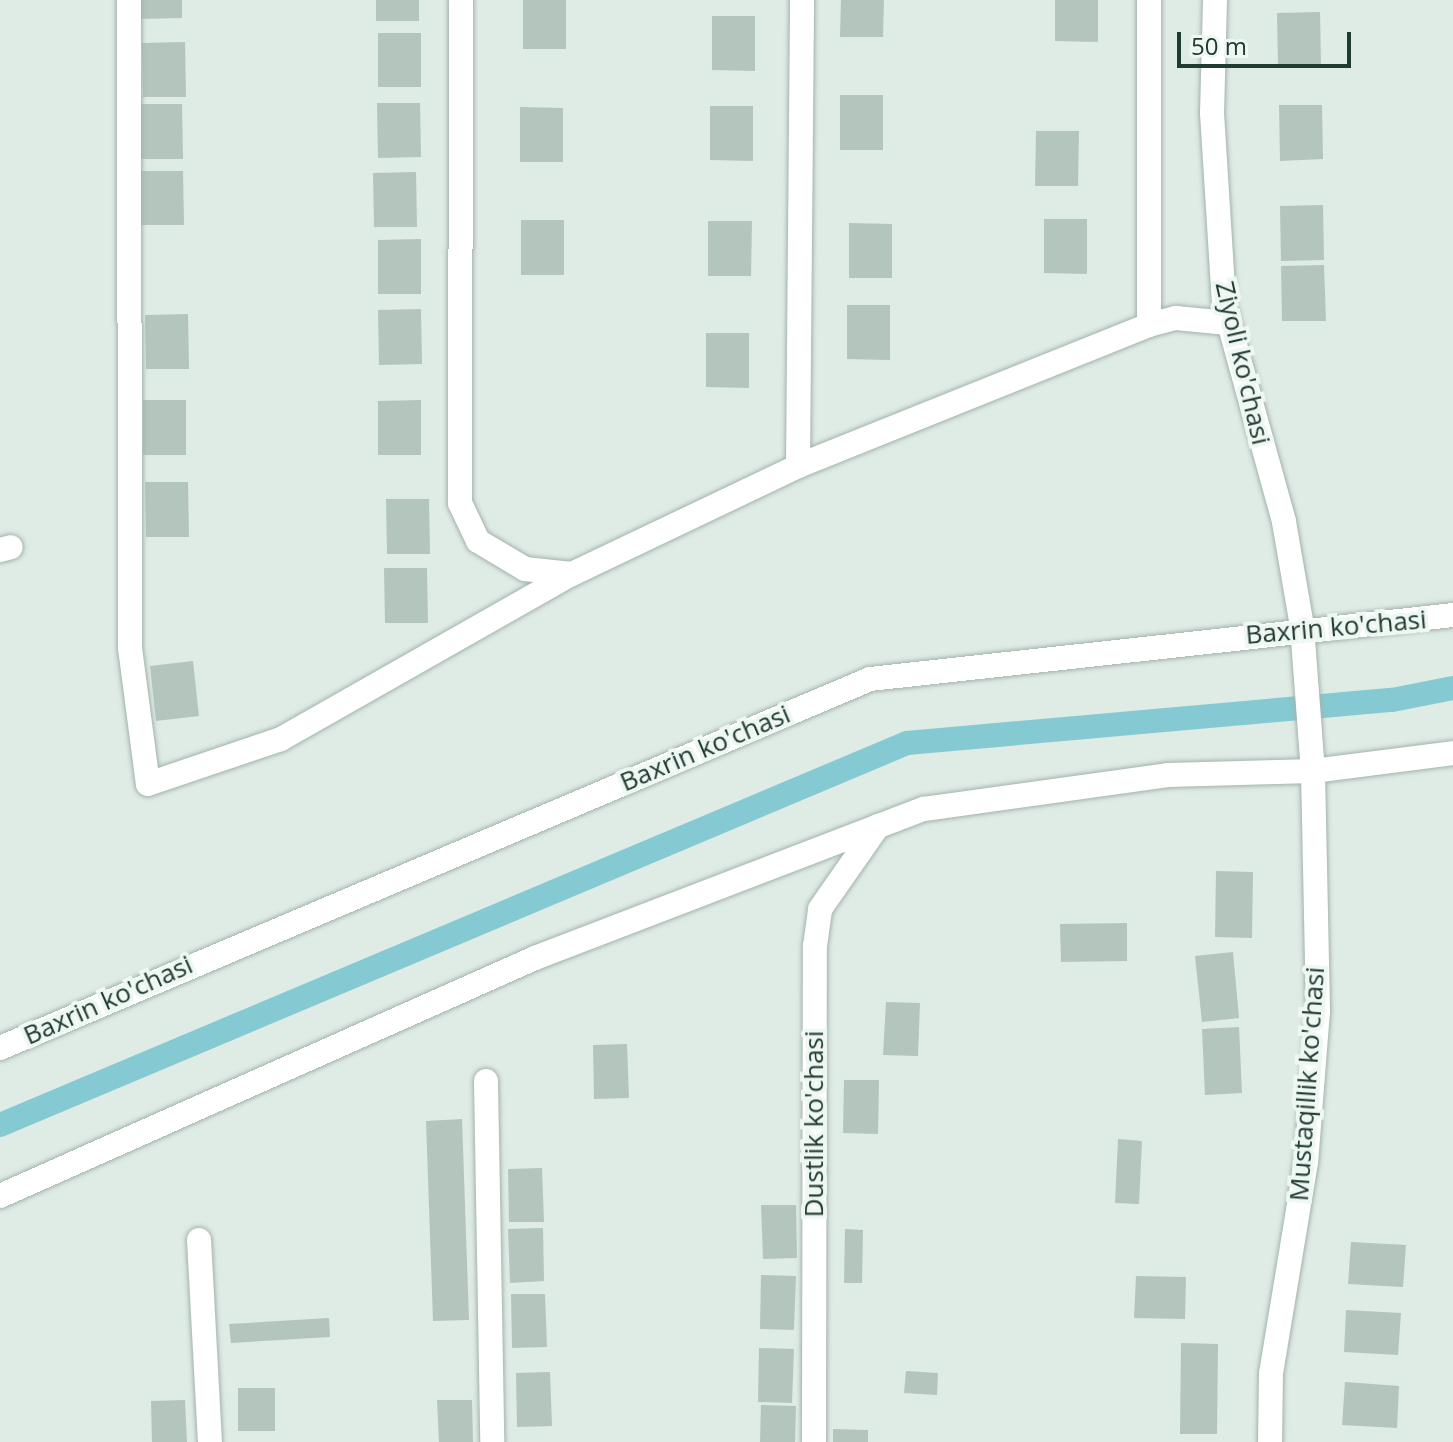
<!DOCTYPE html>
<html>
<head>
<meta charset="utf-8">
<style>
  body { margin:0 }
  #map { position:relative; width:1453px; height:1442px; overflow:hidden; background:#dfebe5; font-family:"Open Sans",sans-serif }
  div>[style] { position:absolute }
  .canal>* { height:24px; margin:-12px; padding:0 12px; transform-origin:12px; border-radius:12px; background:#85c9d2 }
  .building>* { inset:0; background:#b4c5be }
  .roads { filter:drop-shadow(0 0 2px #a2b3ac) drop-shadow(0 0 2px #a2b3ac) }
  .street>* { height:24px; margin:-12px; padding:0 12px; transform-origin:12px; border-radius:12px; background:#fff }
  span { translate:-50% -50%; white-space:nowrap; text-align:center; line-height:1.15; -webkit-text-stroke:8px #eff7f3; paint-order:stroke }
  .street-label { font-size:26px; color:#203b32 }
  .scale { position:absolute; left:1177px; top:32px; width:174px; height:36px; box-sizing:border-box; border:4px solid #203b32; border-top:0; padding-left:10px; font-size:24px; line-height:28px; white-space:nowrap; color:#203b32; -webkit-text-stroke:6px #eff7f3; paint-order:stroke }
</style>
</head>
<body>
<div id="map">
  <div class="canal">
    <div style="left:0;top:1125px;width:984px;rotate:-22.84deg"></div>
    <div style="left:907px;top:743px;width:487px;rotate:-5.1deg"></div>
    <div style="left:1392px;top:700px;width:62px;rotate:-11.1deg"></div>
  </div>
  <div class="building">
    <div style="clip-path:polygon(139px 0,182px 0,182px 18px,139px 19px)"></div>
    <div style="clip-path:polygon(376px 0,419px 0,419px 21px,376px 21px)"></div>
    <div style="clip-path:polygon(523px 0,566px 0,566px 49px,523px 49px)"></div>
    <div style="clip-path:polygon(841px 0,884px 0,883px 37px,840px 37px)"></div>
    <div style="clip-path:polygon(1055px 0,1098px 0,1098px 42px,1055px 41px)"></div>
    <div style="clip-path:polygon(1320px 12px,1321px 67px,1278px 67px,1277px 13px)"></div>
    <div style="clip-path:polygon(712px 16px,755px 16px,755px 71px,712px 70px)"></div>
    <div style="clip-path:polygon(378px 33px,421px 33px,421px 87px,378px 87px)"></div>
    <div style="clip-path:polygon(185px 42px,186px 97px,143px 97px,142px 43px)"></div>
    <div style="clip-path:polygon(840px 95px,883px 95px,883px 150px,840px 150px)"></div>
    <div style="clip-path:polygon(377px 103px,420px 103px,421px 157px,378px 158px)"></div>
    <div style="clip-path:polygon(139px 104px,182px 104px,183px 159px,140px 159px)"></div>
    <div style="clip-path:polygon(1279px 105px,1322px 105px,1323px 159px,1280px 161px)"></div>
    <div style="clip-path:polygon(710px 106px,753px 106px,753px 161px,710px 160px)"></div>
    <div style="clip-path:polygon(520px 107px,563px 108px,563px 162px,520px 162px)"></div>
    <div style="clip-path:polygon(1036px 131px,1079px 131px,1078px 186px,1035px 186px)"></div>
    <div style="clip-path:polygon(140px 171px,183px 171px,184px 225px,141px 225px)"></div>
    <div style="clip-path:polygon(416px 172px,417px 227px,374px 227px,373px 173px)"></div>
    <div style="clip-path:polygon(1323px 205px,1324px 260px,1281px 261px,1280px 206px)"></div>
    <div style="clip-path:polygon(1044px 219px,1087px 219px,1087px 274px,1044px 273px)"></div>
    <div style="clip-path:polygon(521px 220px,564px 220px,564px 275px,521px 275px)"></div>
    <div style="clip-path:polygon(708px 221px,752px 221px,751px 276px,708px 276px)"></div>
    <div style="clip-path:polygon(849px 223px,892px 224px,892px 278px,849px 278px)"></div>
    <div style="clip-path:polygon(421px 239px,421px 294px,378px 294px,378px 240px)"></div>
    <div style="clip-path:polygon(1324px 265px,1326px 321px,1282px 321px,1281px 266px)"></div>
    <div style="clip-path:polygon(847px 305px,890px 305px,890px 360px,847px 359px)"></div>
    <div style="clip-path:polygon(421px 309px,422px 364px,379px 365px,378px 310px)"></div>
    <div style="clip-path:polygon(188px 314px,189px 369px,146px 369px,145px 315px)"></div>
    <div style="clip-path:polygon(706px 333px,749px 333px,749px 388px,706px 387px)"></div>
    <div style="clip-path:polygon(143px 400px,186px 400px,186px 455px,143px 455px)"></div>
    <div style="clip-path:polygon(421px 400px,421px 455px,378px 455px,378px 401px)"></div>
    <div style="clip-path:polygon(145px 482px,188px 482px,189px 537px,146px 537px)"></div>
    <div style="clip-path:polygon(386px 499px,429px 499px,430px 554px,387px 554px)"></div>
    <div style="clip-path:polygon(384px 568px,427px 568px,428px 623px,385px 623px)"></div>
    <div style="clip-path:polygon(193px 661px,199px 716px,156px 721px,150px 666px)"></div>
    <div style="clip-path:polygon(1216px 871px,1253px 872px,1252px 938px,1215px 937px)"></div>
    <div style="clip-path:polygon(1127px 923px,1127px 961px,1061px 962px,1060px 924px)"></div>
    <div style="clip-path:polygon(1233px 952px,1239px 1018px,1202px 1022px,1195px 956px)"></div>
    <div style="clip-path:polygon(886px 1002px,920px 1003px,918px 1056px,883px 1055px)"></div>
    <div style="clip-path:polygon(1239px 1027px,1242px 1093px,1205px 1095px,1202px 1029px)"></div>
    <div style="clip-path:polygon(627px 1044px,629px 1098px,594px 1099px,593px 1045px)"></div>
    <div style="clip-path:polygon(844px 1080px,879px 1080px,878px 1134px,843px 1133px)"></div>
    <div style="clip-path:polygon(462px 1119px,469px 1320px,433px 1321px,426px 1121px)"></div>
    <div style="clip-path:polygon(1118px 1139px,1142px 1141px,1139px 1204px,1115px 1203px)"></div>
    <div style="clip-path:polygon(542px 1168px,544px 1222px,509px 1222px,508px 1169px)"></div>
    <div style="clip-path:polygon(761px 1205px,796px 1205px,797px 1258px,763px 1259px)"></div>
    <div style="clip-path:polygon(543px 1228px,544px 1281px,510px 1283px,508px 1229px)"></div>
    <div style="clip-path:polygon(845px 1229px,863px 1230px,862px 1283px,844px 1283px)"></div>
    <div style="clip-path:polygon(1351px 1242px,1406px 1245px,1403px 1287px,1348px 1284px)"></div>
    <div style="clip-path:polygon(761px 1275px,796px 1276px,794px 1330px,760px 1329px)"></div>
    <div style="clip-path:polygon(1136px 1276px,1186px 1277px,1185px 1319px,1134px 1318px)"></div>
    <div style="clip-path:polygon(511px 1294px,545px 1294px,547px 1347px,512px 1348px)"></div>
    <div style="clip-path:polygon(1346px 1310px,1401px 1313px,1398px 1355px,1344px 1352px)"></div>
    <div style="clip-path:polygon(329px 1318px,330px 1337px,231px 1343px,229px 1324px)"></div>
    <div style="clip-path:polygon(1181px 1343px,1218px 1344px,1217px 1434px,1180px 1434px)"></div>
    <div style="clip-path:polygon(759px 1348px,794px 1349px,792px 1403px,758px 1402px)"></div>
    <div style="clip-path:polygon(906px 1371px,938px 1373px,937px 1395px,904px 1393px)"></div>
    <div style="clip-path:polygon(550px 1372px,552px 1426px,517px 1427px,516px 1373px)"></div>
    <div style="clip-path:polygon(1345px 1382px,1399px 1386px,1397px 1428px,1342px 1425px)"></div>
    <div style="clip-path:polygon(238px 1388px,275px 1388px,275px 1431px,238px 1431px)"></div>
    <div style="clip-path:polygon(185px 1400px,187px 1442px,152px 1442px,151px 1401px)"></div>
    <div style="clip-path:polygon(437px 1400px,472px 1400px,473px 1442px,439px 1442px)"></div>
    <div style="clip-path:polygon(761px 1405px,796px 1406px,795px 1442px,760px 1442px)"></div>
    <div style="clip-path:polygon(833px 1429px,868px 1430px,868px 1442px,833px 1442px)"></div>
  </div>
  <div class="roads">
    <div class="street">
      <div style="left:129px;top:0;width:648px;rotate:89.91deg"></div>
      <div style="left:130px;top:648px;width:137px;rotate:82.5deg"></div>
      <div style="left:148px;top:784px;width:140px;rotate:-18.7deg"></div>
      <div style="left:281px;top:739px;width:335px;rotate:-29.6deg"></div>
      <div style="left:572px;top:574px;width:250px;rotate:-25.5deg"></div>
      <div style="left:798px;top:466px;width:378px;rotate:-21.9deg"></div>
      <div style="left:1149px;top:325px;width:28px;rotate:-15deg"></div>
      <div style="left:1176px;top:318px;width:52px;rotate:5.5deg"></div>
      <div style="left:461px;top:0;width:503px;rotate:90.11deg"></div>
      <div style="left:460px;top:503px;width:42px;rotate:64.7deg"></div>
      <div style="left:478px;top:541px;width:55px;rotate:30.8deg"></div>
      <div style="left:525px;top:569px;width:47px;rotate:6.1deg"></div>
      <div style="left:1215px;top:0;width:113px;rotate:91.5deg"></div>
      <div style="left:1212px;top:113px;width:192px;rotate:86.4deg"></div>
      <div style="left:1224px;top:305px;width:225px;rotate:74.5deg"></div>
      <div style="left:1284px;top:522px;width:106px;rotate:80.2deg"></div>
      <div style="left:1302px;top:626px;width:145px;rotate:85.7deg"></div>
      <div style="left:1313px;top:771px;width:240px;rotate:88.8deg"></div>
      <div style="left:1318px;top:1011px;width:151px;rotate:94.5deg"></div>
      <div style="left:1306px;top:1162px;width:214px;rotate:99.4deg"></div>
      <div style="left:1271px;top:1373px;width:69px;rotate:90.8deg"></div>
      <div style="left:1149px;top:325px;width:325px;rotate:-90deg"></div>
      <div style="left:798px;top:466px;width:466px;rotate:-89.5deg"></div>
      <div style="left:0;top:550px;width:11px;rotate:-15deg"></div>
      <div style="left:0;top:1048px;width:945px;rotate:-22.98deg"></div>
      <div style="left:870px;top:679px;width:587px;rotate:-6.26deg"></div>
      <div style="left:486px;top:1081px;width:361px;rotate:89deg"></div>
      <div style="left:0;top:1196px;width:586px;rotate:-23.98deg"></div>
      <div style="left:535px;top:958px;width:417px;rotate:-21deg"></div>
      <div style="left:924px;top:809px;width:246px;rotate:-7.9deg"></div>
      <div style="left:1168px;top:775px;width:145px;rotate:-1.6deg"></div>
      <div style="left:1313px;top:771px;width:141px;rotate:-7.3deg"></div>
      <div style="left:199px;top:1240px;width:202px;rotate:86.9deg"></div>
      <div style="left:814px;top:1442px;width:496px;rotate:-89.9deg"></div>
      <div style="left:815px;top:946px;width:37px;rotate:-82deg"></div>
      <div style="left:820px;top:909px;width:101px;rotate:-55.1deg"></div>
    </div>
  </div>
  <div class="street-label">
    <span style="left:1243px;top:363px;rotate:77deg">Ziyoli ko'chasi</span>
    <span style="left:1336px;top:627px;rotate:-5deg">Baxrin ko'chasi</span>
    <span style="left:705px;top:748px;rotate:-23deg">Baxrin ko'chasi</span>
    <span style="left:108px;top:1000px;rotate:-24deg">Baxrin ko'chasi</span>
    <span style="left:1307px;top:1084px;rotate:-86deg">Mustaqillik ko'chasi</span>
    <span style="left:814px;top:1124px;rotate:-90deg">Dustlik ko'chasi</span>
  </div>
  <div class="scale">50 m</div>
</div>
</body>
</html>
